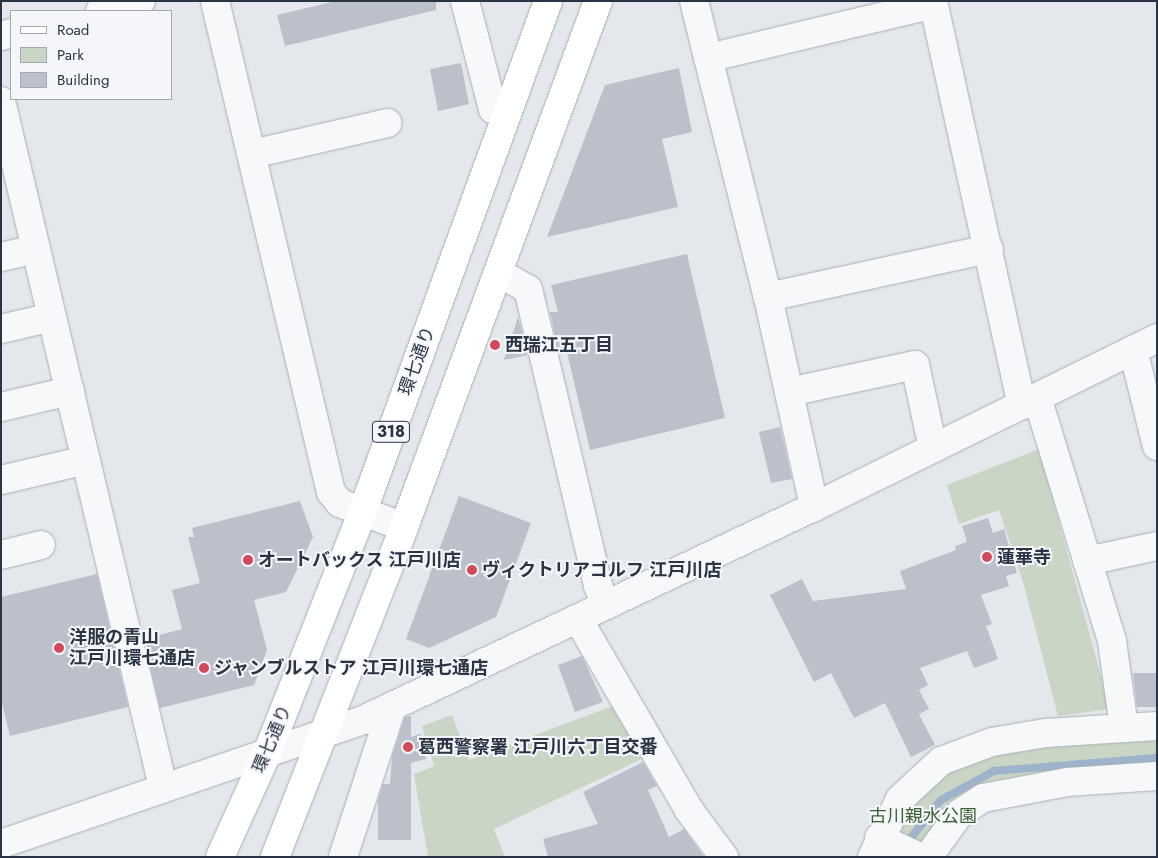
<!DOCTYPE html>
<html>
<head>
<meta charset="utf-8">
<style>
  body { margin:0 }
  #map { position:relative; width:1158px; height:858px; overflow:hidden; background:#e4e7ec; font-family:Jost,"Noto Sans JP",sans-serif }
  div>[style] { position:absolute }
  .green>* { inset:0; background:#c9d6c5 }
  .stream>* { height:8px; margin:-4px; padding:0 4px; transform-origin:4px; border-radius:4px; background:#9fb4cc }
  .building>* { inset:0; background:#bbc0ca }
  .roads { filter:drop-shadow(0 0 1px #a9aeb7) drop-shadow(0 0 1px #a9aeb7) }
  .minor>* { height:28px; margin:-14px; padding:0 14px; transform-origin:14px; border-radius:14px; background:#f7f8fa }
  .major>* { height:28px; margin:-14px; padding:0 14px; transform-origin:14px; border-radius:14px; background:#fff }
  .dots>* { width:14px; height:14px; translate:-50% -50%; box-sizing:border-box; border:2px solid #f4f6f9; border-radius:50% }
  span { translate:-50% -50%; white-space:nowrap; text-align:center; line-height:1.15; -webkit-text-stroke:4px #f4f6f9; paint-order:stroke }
  .shield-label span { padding:1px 4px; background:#f4f6f9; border:1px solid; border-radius:4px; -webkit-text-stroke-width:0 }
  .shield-label { font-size:16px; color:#2b3445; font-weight:700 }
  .poi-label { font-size:18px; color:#2b3445; font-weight:700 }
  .left { translate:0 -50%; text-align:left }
  .street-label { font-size:18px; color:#2b3445 }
  .park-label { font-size:18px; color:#3f6138 }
  .frame { position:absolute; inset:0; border:2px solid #2b3445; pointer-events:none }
  .legend { position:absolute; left:10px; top:10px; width:162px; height:90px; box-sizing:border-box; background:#f4f6f9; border:1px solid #a4a8b1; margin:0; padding:6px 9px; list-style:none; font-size:15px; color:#2b3445 }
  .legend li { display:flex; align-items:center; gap:10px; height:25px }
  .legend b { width:25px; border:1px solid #a4a8b1 }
</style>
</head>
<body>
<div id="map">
  <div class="green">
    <div style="clip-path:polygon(1039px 449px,1110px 709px,1058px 716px,1023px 582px,999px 510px,959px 524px,947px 485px)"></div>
    <div style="clip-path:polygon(615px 705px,644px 758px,494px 829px,505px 857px,428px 857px,414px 774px,434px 766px,422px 726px,452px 715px,469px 760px)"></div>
    <div style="clip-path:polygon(1157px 738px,1157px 769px,1028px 782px,927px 846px,883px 853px,906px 804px,946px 768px,1013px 750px)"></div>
  </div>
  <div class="stream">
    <div style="left:906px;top:844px;width:56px;rotate:-51.5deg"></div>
    <div style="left:941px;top:800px;width:60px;rotate:-28.7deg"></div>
    <div style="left:994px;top:771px;width:164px;rotate:-4.6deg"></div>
  </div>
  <div class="building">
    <div style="clip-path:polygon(336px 1px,436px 1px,436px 10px,285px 46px,277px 15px)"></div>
    <div style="clip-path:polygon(461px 63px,469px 104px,438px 111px,430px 69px)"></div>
    <div style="clip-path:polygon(679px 68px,692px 132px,662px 139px,678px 207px,547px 237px,605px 85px)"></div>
    <div style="clip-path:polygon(687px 254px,725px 418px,590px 450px,566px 348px,558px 349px,550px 312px,558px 312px,551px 285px)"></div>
    <div style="clip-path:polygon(518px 317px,528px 355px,504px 360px)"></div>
    <div style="clip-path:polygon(780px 427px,792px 479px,771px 483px,759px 432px)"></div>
    <div style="clip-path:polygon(459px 496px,531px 523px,496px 617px,429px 648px,406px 639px)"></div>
    <div style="clip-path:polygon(300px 501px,313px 537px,286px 592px,254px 600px,267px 650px,254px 685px,160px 708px,144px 639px,182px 629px,172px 590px,200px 583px,188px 537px,194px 537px,192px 528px)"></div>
    <div style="clip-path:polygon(988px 518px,993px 533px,1004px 529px,1017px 573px,1006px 576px,1009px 586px,981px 595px,992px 624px,986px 626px,998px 659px,974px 668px,967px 651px,920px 668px,928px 685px,919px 690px,929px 709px,919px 714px,935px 745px,911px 757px,885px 703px,854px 718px,831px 673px,814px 682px,770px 595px,802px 579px,813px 601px,906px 589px,900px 571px,956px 550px,955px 546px,967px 542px,962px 526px)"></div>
    <div style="clip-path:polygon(97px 574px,128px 707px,10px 736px,1px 699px,1px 597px)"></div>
    <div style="clip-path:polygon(582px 656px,603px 702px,575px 712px,558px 665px)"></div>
    <div style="clip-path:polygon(1133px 673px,1157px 673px,1157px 707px,1137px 707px)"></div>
    <div style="clip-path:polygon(411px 716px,411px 737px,420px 734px,426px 759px,411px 763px,411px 840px,378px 840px,378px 800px,383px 784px,390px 784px,392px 757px,405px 717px)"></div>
    <div style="clip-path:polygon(643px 762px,657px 786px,648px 790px,669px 837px,684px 829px,704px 857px,548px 857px,543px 839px,598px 824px,583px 792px)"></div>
  </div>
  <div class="roads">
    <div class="minor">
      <div style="left:215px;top:1px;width:505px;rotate:76.71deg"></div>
      <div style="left:331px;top:492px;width:14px;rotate:51deg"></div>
      <div style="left:340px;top:503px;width:68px;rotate:20.6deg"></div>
      <div style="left:465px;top:1px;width:112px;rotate:75.5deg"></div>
      <div style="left:493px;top:109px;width:15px;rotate:16deg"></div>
      <div style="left:694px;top:1px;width:305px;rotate:76deg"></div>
      <div style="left:768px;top:297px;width:215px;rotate:77.6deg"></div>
      <div style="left:933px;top:1px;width:414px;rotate:77.6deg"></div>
      <div style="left:100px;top:11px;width:42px;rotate:-13.7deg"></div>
      <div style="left:1px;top:36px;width:10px;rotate:-17deg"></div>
      <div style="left:708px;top:58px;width:232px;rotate:-13.4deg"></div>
      <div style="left:1px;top:101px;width:705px;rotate:76.71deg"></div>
      <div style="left:252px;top:154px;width:139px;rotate:-12.9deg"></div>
      <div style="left:1px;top:257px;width:36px;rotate:-13deg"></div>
      <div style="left:498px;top:272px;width:34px;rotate:30deg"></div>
      <div style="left:528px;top:289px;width:305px;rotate:76.7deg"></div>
      <div style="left:598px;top:586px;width:21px;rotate:65deg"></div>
      <div style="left:768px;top:297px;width:226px;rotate:-12.3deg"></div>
      <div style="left:1px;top:329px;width:52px;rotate:-13.2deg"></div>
      <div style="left:1133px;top:350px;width:99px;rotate:76deg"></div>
      <div style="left:789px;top:392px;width:129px;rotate:-12.1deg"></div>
      <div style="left:915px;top:365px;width:85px;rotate:77.8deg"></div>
      <div style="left:1037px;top:397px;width:255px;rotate:72.9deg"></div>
      <div style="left:1112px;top:641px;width:87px;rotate:82.1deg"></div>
      <div style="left:1px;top:407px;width:71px;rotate:-13.1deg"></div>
      <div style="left:1px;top:480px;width:87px;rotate:-13.2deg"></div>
      <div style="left:1px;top:555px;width:41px;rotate:-14deg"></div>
      <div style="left:1087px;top:561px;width:72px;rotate:-12.1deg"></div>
      <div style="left:578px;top:619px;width:221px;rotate:59.8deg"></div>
      <div style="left:689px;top:810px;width:59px;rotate:53.3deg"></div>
      <div style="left:879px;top:838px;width:45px;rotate:24.9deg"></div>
      <div style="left:1px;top:844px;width:383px;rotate:-18.9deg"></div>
      <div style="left:363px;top:720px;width:499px;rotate:-25.3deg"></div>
      <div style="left:814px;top:507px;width:382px;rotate:-26.2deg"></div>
      <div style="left:343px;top:857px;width:158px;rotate:-71.9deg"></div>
      <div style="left:872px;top:857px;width:64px;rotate:-64.2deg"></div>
      <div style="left:900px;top:799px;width:56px;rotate:-42.8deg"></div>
      <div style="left:941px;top:761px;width:54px;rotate:-20.4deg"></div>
      <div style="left:992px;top:742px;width:55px;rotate:-9.5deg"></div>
      <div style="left:1046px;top:733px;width:111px;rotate:-3.6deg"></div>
      <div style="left:928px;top:857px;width:54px;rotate:-54deg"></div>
      <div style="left:960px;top:813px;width:27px;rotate:-33deg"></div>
      <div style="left:983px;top:798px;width:86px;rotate:-10.8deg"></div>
      <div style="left:1067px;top:782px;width:90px;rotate:-3.8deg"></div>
    </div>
    <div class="major">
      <div style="left:220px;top:857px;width:116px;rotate:-65.6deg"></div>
      <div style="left:268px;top:751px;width:256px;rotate:-68.4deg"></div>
      <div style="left:362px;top:513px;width:545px;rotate:-70.03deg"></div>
      <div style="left:275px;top:857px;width:354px;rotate:-68.6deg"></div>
      <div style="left:404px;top:527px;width:561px;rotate:-69.75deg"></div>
    </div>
  </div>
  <div class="dots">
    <div style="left:495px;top:345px;background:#d1495b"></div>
    <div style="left:987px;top:557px;background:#d1495b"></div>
    <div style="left:248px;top:560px;background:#d1495b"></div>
    <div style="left:472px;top:570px;background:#d1495b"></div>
    <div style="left:59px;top:648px;background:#d1495b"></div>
    <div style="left:204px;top:668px;background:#d1495b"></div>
    <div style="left:408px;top:747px;background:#d1495b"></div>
  </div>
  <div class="shield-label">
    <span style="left:391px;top:432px">318</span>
  </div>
  <div class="poi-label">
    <span class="left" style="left:505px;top:345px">西瑞江五丁目</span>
    <span class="left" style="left:997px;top:557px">蓮華寺</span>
    <span class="left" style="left:258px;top:560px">オートバックス 江戸川店</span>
    <span class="left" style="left:482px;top:570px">ヴィクトリアゴルフ 江戸川店</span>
    <span class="left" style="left:69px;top:648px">洋服の青山<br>江戸川環七通店</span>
    <span class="left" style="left:214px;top:668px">ジャンブルストア 江戸川環七通店</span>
    <span class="left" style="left:418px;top:747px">葛西警察署 江戸川六丁目交番</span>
  </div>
  <div class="street-label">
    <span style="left:417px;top:361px;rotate:-70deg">環七通り</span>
    <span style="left:272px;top:739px;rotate:-67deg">環七通り</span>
  </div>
  <div class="park-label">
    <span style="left:923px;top:816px">古川親水公園</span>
  </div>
  <div class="frame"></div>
  <ul class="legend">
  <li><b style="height:6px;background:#fff"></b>Road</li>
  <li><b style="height:14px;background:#c9d6c5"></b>Park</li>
  <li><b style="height:14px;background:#bbc0ca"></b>Building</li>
  </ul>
</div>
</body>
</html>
